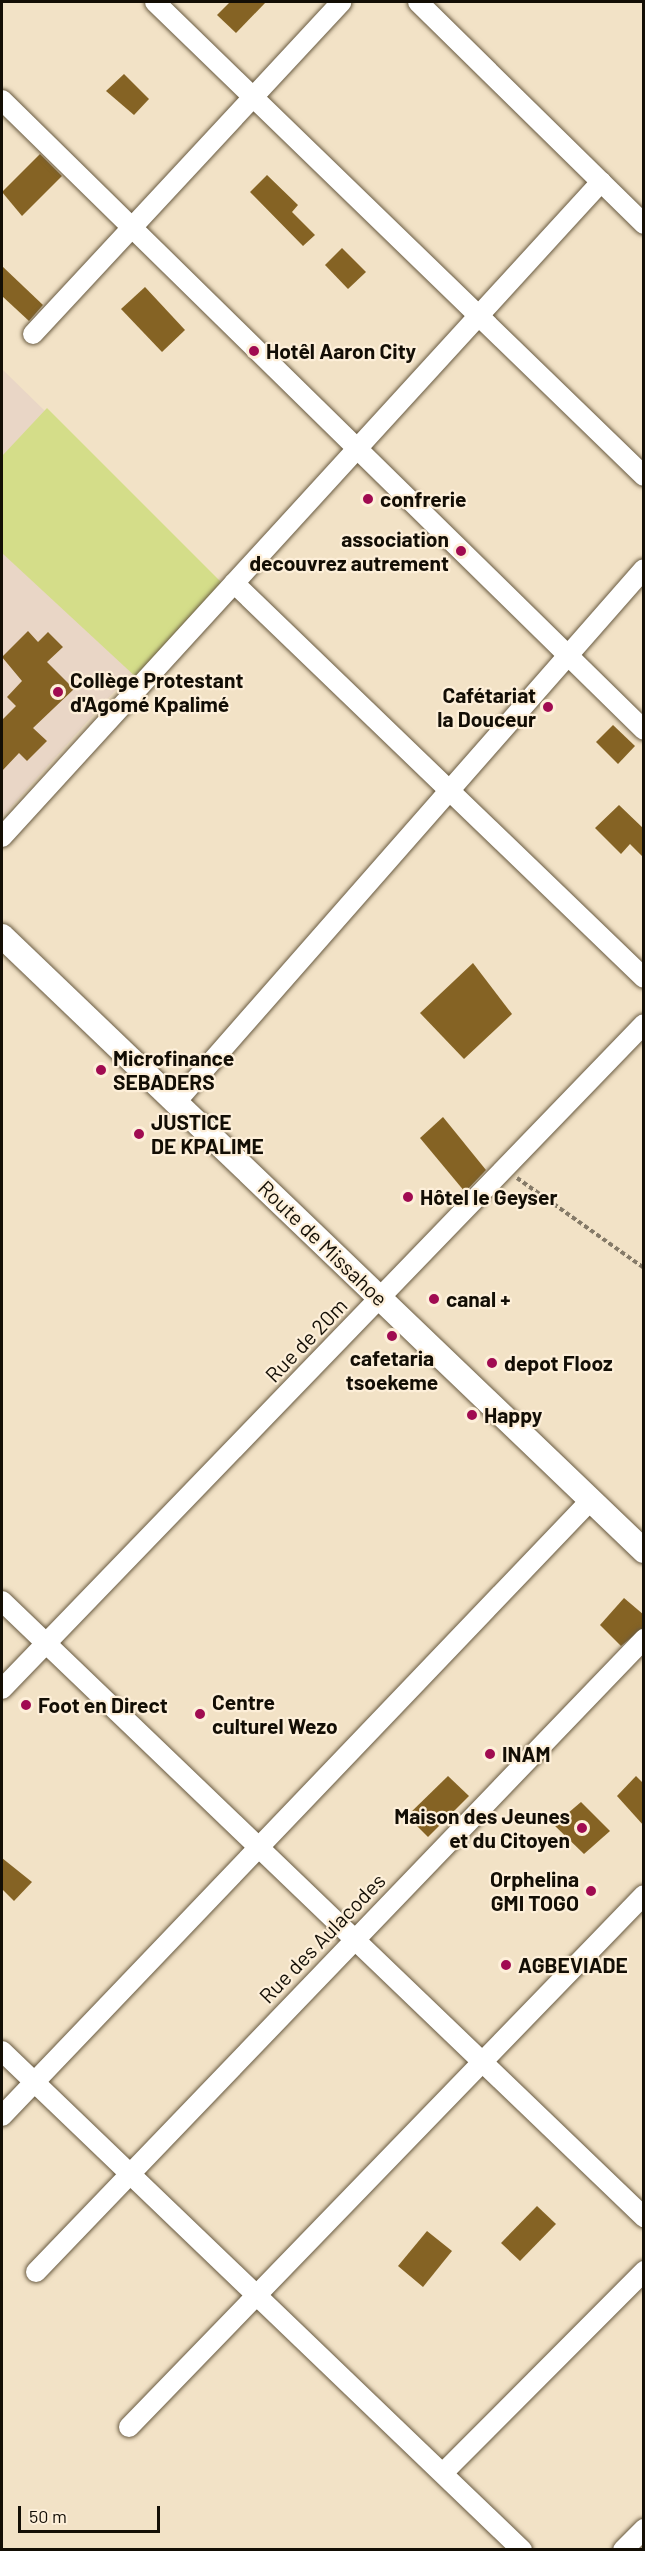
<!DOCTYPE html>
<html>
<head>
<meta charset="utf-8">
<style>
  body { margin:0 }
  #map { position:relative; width:645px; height:2551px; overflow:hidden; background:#f2e2c6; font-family:Barlow,sans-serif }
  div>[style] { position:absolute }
  .education>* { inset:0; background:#e9d6c6 }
  .green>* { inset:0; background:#d4dd89 }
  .building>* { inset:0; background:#856324 }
  .path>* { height:4px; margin-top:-2px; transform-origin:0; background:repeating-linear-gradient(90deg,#857a68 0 4.5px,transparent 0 7.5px) }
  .roads { filter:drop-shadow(0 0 2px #685a41) drop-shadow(0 0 2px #685a41) }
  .minor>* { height:20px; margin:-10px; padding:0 10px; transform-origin:10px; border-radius:10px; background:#fff }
  .major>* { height:24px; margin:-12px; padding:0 12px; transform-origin:12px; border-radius:12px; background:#fff }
  .dots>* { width:16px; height:16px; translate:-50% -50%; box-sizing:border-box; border:3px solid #fdefd9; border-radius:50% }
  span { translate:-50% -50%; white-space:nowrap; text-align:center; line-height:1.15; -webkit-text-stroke:4.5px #fdefd9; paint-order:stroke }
  .poi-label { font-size:21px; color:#130e05; font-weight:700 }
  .left { translate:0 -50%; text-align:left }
  .right { translate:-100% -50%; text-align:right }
  .street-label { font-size:21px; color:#130e05 }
  .frame { position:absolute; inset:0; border:3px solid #130e05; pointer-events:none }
  .scale { position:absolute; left:18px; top:2506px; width:142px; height:27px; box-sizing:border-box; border:3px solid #130e05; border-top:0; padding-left:8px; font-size:18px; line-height:21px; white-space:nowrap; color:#130e05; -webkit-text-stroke:4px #fdefd9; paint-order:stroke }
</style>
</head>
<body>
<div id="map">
  <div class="education">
    <div style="clip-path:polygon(2px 369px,216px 578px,2px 817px)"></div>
  </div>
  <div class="green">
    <div style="clip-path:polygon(47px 408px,228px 589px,138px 679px,2px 553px,2px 456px)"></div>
  </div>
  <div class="building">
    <div style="clip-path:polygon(230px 2px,266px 2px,236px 33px,217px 15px)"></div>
    <div style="clip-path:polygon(124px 74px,149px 99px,134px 115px,106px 91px)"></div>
    <div style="clip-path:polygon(40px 154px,62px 176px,22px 216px,2px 192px)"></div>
    <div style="clip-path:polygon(267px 175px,298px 205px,292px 212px,315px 235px,303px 246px,250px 192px)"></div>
    <div style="clip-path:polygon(342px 248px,366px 272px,348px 289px,325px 265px)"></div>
    <div style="clip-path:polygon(2px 266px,43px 305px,29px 321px,2px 296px)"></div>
    <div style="clip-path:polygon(145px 287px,185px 330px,162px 352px,121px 309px)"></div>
    <div style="clip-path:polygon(28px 631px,38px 642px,48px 632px,63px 647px,47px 662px,74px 689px,33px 728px,47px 741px,27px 761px,19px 753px,2px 771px,2px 720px,16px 706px,7px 697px,22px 681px,2px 657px)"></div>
    <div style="clip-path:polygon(613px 725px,635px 746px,618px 764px,596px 742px)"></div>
    <div style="clip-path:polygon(619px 805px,644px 829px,644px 858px,630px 844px,621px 854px,595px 828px)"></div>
    <div style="clip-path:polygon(473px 963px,512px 1014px,464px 1059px,420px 1013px)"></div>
    <div style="clip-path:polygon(443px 1117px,486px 1170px,465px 1192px,420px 1138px)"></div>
    <div style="clip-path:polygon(624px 1598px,644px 1615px,644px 1627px,621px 1646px,600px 1625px)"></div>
    <div style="clip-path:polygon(448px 1776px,469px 1796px,428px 1837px,407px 1816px)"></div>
    <div style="clip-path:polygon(636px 1776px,644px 1784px,644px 1826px,617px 1796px)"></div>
    <div style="clip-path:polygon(581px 1802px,610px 1831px,584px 1854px,554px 1825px)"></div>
    <div style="clip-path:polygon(2px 1858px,32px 1882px,14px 1901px,2px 1889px)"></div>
    <div style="clip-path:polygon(537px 2206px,556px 2224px,520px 2261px,501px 2243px)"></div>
    <div style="clip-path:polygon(427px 2231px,452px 2251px,423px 2287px,398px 2266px)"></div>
  </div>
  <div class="path">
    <div style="left:517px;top:1178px;width:156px;rotate:35.3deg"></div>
  </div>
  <div class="roads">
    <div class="minor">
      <div style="left:155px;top:2px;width:681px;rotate:44.11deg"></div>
      <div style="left:418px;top:2px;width:317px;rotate:44.5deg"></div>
      <div style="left:2px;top:100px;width:899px;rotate:44.46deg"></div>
      <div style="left:33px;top:334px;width:453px;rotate:-47.1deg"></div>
      <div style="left:234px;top:583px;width:569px;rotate:43.93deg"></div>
      <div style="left:2px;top:837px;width:888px;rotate:-47.56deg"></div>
      <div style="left:176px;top:1102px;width:709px;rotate:-48.72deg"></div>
      <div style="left:2px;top:1601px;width:890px;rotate:43.82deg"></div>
      <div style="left:2px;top:1689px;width:924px;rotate:-46.01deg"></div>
      <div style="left:2px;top:2051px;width:721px;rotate:43.82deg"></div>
      <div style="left:2px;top:2116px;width:851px;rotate:-46.29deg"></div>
      <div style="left:36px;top:2272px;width:878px;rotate:-46.15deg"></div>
      <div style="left:129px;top:2427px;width:740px;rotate:-45.93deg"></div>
      <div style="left:444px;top:2472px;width:284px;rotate:-45.1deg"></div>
      <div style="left:623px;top:2550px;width:30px;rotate:-45deg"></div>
    </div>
    <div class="major">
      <div style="left:2px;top:936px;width:889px;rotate:43.77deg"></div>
    </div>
  </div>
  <div class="dots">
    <div style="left:254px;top:351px;background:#a00b51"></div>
    <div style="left:368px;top:499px;background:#a00b51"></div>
    <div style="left:461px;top:551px;background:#a00b51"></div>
    <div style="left:58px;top:692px;background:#a00b51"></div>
    <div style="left:548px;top:707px;background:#a00b51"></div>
    <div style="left:101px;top:1070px;background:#a00b51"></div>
    <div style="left:139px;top:1134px;background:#a00b51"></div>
    <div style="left:408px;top:1197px;background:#a00b51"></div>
    <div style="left:434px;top:1299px;background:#a00b51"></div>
    <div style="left:392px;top:1336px;background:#a00b51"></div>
    <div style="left:492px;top:1363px;background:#a00b51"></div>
    <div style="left:472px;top:1415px;background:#a00b51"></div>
    <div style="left:26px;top:1705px;background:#a00b51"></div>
    <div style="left:200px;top:1714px;background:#a00b51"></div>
    <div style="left:490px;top:1754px;background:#a00b51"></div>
    <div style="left:582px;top:1828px;background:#a00b51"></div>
    <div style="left:591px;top:1891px;background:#a00b51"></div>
    <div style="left:506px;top:1965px;background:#a00b51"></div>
  </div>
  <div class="poi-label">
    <span class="left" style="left:266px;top:351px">Hotêl Aaron City</span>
    <span class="left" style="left:380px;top:499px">confrerie</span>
    <span class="right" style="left:449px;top:551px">association<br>decouvrez autrement</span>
    <span class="left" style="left:70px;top:692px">Collège Protestant<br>d'Agomé Kpalimé</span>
    <span class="right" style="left:536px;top:707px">Cafétariat<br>la Douceur</span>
    <span class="left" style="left:113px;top:1070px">Microfinance<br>SEBADERS</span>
    <span class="left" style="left:151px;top:1134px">JUSTICE<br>DE KPALIME</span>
    <span class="left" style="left:420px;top:1197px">Hôtel le Geyser</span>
    <span class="left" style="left:446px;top:1299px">canal +</span>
    <span style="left:392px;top:1370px">cafetaria<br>tsoekeme</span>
    <span class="left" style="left:504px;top:1363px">depot Flooz</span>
    <span class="left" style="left:484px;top:1415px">Happy</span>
    <span class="left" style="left:212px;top:1714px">Centre<br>culturel Wezo</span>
    <span class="left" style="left:38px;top:1705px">Foot en Direct</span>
    <span class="left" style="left:502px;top:1754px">INAM</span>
    <span class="right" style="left:570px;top:1828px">Maison des Jeunes<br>et du Citoyen</span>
    <span class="right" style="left:579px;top:1891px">Orphelina<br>GMI TOGO</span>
    <span class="left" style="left:518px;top:1965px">AGBEVIADE</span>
  </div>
  <div class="street-label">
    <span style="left:323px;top:1243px;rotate:44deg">Route de Missahoe</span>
    <span style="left:306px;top:1340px;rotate:-46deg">Rue de 20m</span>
    <span style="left:322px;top:1938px;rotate:-46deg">Rue des Aulacodes</span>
  </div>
  <div class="frame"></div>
  <div class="scale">50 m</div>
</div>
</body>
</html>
